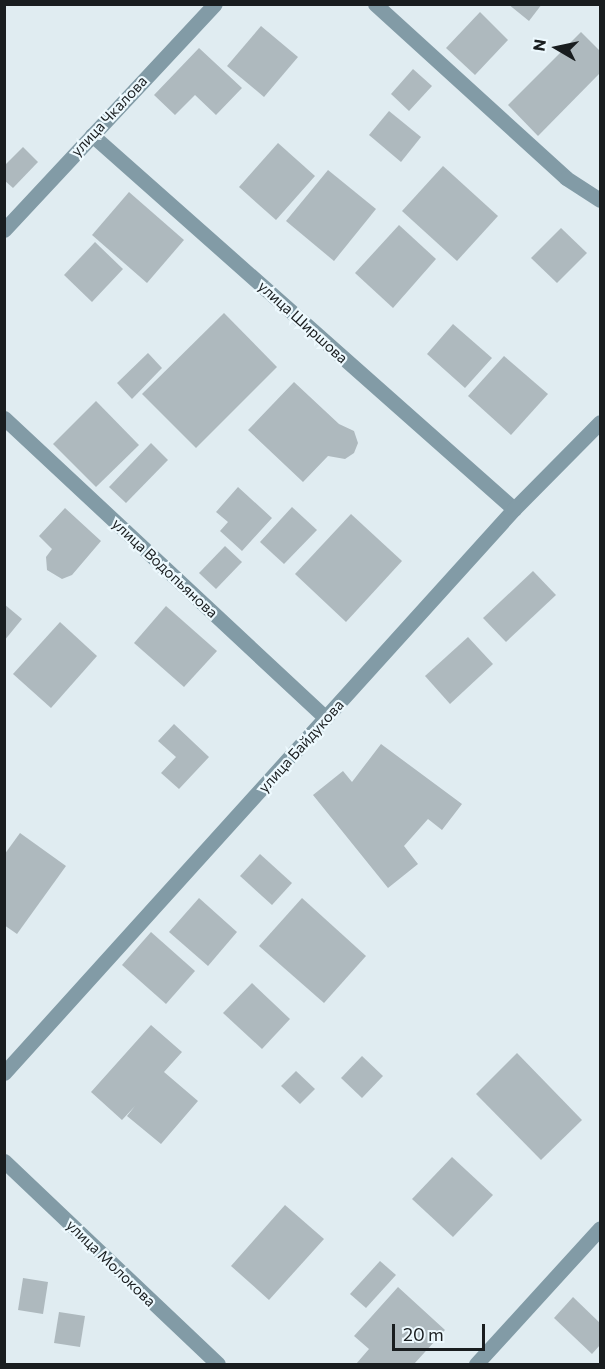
<!DOCTYPE html>
<html>
<head>
<meta charset="utf-8">
<style>
  body { margin:0 }
  #map { position:relative; width:605px; height:1369px; overflow:hidden; background:#e0ecf1; font-family:Commissioner,sans-serif }
  div>[style] { position:absolute }
  .building>* { inset:0; background:#aeb9be }
  .minor>* { height:15px; margin:-7.5px; padding:0 7.5px; transform-origin:7.5px; border-radius:7.5px; background:#829ba6 }
  span { translate:-50% -50%; white-space:nowrap; text-align:center; line-height:1.15; -webkit-text-stroke:4.5px #edf9fe; paint-order:stroke }
  .street-label { font-size:15px; color:#191d1f }
  .frame { position:absolute; inset:0; border:6px solid #191d1f; pointer-events:none }
  .north { position:absolute; left:527px; top:18px; width:60px; height:60px; -webkit-text-stroke:4px #edf9fe; paint-order:stroke; rotate:279deg; font-size:16px; font-weight:700; line-height:24px; text-align:center; color:#191d1f }
  .north::after { content:''; display:block; margin:auto; width:21px; height:27px; background:#191d1f; clip-path:polygon(50% 0,100% 100%,50% 72%,0 100%) }
  .scale { position:absolute; left:392px; top:1324px; width:93px; height:27px; box-sizing:border-box; border:3px solid #191d1f; border-top:0; padding-left:8px; font-size:18px; line-height:21px; white-space:nowrap; color:#191d1f; -webkit-text-stroke:4px #edf9fe; paint-order:stroke }
</style>
</head>
<body>
<div id="map">
  <div class="building">
    <div style="clip-path:polygon(508px 4px,542px 4px,529px 21px)"></div>
    <div style="clip-path:polygon(480px 12px,508px 40px,475px 75px,446px 48px)"></div>
    <div style="clip-path:polygon(261px 26px,298px 57px,264px 97px,227px 66px)"></div>
    <div style="clip-path:polygon(581px 32px,600px 51px,600px 73px,538px 136px,508px 105px)"></div>
    <div style="clip-path:polygon(199px 48px,242px 88px,216px 115px,195px 95px,175px 115px,154px 95px)"></div>
    <div style="clip-path:polygon(413px 69px,432px 86px,409px 111px,391px 94px)"></div>
    <div style="clip-path:polygon(389px 111px,421px 137px,401px 162px,369px 135px)"></div>
    <div style="clip-path:polygon(278px 143px,315px 176px,276px 220px,239px 187px)"></div>
    <div style="clip-path:polygon(23px 147px,38px 162px,13px 188px,4px 180px,4px 166px)"></div>
    <div style="clip-path:polygon(443px 166px,498px 216px,457px 261px,402px 211px)"></div>
    <div style="clip-path:polygon(328px 170px,376px 209px,334px 261px,286px 221px)"></div>
    <div style="clip-path:polygon(129px 192px,184px 240px,147px 283px,92px 235px)"></div>
    <div style="clip-path:polygon(399px 225px,436px 259px,393px 308px,355px 273px)"></div>
    <div style="clip-path:polygon(561px 228px,587px 253px,557px 283px,531px 258px)"></div>
    <div style="clip-path:polygon(95px 242px,123px 269px,92px 302px,64px 275px)"></div>
    <div style="clip-path:polygon(224px 313px,277px 367px,196px 448px,142px 394px)"></div>
    <div style="clip-path:polygon(453px 324px,492px 358px,465px 388px,427px 354px)"></div>
    <div style="clip-path:polygon(148px 353px,162px 368px,132px 399px,117px 383px)"></div>
    <div style="clip-path:polygon(504px 356px,548px 394px,511px 435px,468px 396px)"></div>
    <div style="clip-path:polygon(294px 382px,339px 424px,354px 431px,358px 443px,354px 453px,345px 459px,328px 456px,303px 482px,248px 430px)"></div>
    <div style="clip-path:polygon(96px 401px,139px 445px,96px 487px,53px 444px)"></div>
    <div style="clip-path:polygon(151px 443px,168px 460px,126px 503px,109px 487px)"></div>
    <div style="clip-path:polygon(238px 487px,272px 518px,242px 551px,220px 531px,228px 522px,216px 512px)"></div>
    <div style="clip-path:polygon(292px 507px,317px 530px,284px 564px,260px 542px)"></div>
    <div style="clip-path:polygon(65px 508px,101px 541px,72px 575px,62px 579px,47px 570px,46px 557px,52px 549px,39px 536px)"></div>
    <div style="clip-path:polygon(351px 514px,402px 561px,346px 622px,295px 574px)"></div>
    <div style="clip-path:polygon(225px 546px,242px 562px,216px 589px,199px 573px)"></div>
    <div style="clip-path:polygon(533px 571px,556px 595px,506px 642px,483px 618px)"></div>
    <div style="clip-path:polygon(4px 604px,22px 619px,4px 641px)"></div>
    <div style="clip-path:polygon(166px 606px,217px 651px,184px 687px,134px 643px)"></div>
    <div style="clip-path:polygon(60px 622px,97px 656px,51px 708px,13px 674px)"></div>
    <div style="clip-path:polygon(468px 637px,493px 664px,450px 704px,425px 676px)"></div>
    <div style="clip-path:polygon(174px 724px,209px 757px,179px 789px,161px 773px,176px 757px,158px 741px)"></div>
    <div style="clip-path:polygon(381px 744px,462px 804px,442px 830px,428px 819px,404px 846px,418px 864px,388px 888px,313px 795px,343px 771px,352px 782px)"></div>
    <div style="clip-path:polygon(20px 833px,66px 866px,17px 934px,4px 925px,4px 855px)"></div>
    <div style="clip-path:polygon(260px 854px,292px 883px,272px 905px,240px 876px)"></div>
    <div style="clip-path:polygon(199px 898px,237px 932px,208px 966px,169px 932px)"></div>
    <div style="clip-path:polygon(302px 898px,366px 956px,324px 1003px,259px 946px)"></div>
    <div style="clip-path:polygon(151px 932px,195px 971px,166px 1004px,122px 965px)"></div>
    <div style="clip-path:polygon(252px 983px,290px 1019px,262px 1049px,223px 1013px)"></div>
    <div style="clip-path:polygon(151px 1025px,182px 1052px,164px 1072px,198px 1101px,161px 1144px,127px 1116px,135px 1106px,122px 1120px,91px 1092px)"></div>
    <div style="clip-path:polygon(517px 1053px,582px 1120px,541px 1160px,476px 1094px)"></div>
    <div style="clip-path:polygon(362px 1056px,383px 1076px,362px 1098px,341px 1078px)"></div>
    <div style="clip-path:polygon(296px 1071px,315px 1089px,300px 1104px,281px 1086px)"></div>
    <div style="clip-path:polygon(452px 1157px,493px 1195px,453px 1237px,412px 1199px)"></div>
    <div style="clip-path:polygon(285px 1205px,324px 1239px,269px 1300px,231px 1266px)"></div>
    <div style="clip-path:polygon(380px 1261px,396px 1275px,366px 1308px,350px 1294px)"></div>
    <div style="clip-path:polygon(23px 1278px,48px 1282px,43px 1314px,18px 1310px)"></div>
    <div style="clip-path:polygon(398px 1287px,445px 1330px,414px 1364px,356px 1364px,369px 1349px,354px 1336px)"></div>
    <div style="clip-path:polygon(573px 1297px,600px 1323px,600px 1345px,592px 1354px,554px 1318px)"></div>
    <div style="clip-path:polygon(59px 1312px,85px 1316px,80px 1347px,54px 1343px)"></div>
  </div>
  <div class="minor">
    <div style="left:375px;top:4px;width:258px;rotate:42.3deg"></div>
    <div style="left:566px;top:178px;width:40px;rotate:32.9deg"></div>
    <div style="left:92px;top:135px;width:564px;rotate:41.55deg"></div>
    <div style="left:4px;top:230px;width:309px;rotate:-47deg"></div>
    <div style="left:4px;top:418px;width:440px;rotate:43deg"></div>
    <div style="left:4px;top:1073px;width:760px;rotate:-47.88deg"></div>
    <div style="left:514px;top:509px;width:122px;rotate:-45.3deg"></div>
    <div style="left:4px;top:1161px;width:295px;rotate:43.5deg"></div>
    <div style="left:476px;top:1364px;width:184px;rotate:-47.6deg"></div>
  </div>
  <div class="street-label">
    <span style="left:109px;top:116px;rotate:-47deg">улица Чкалова</span>
    <span style="left:303px;top:322px;rotate:42deg">улица Ширшова</span>
    <span style="left:165px;top:568px;rotate:43deg">улица Водопьянова</span>
    <span style="left:301px;top:746px;rotate:-48deg">улица Байдукова</span>
    <span style="left:111px;top:1263px;rotate:44deg">улица Молокова</span>
  </div>
  <div class="frame"></div>
  <div class="north">N</div>
  <div class="scale">20 m</div>
</div>
</body>
</html>
